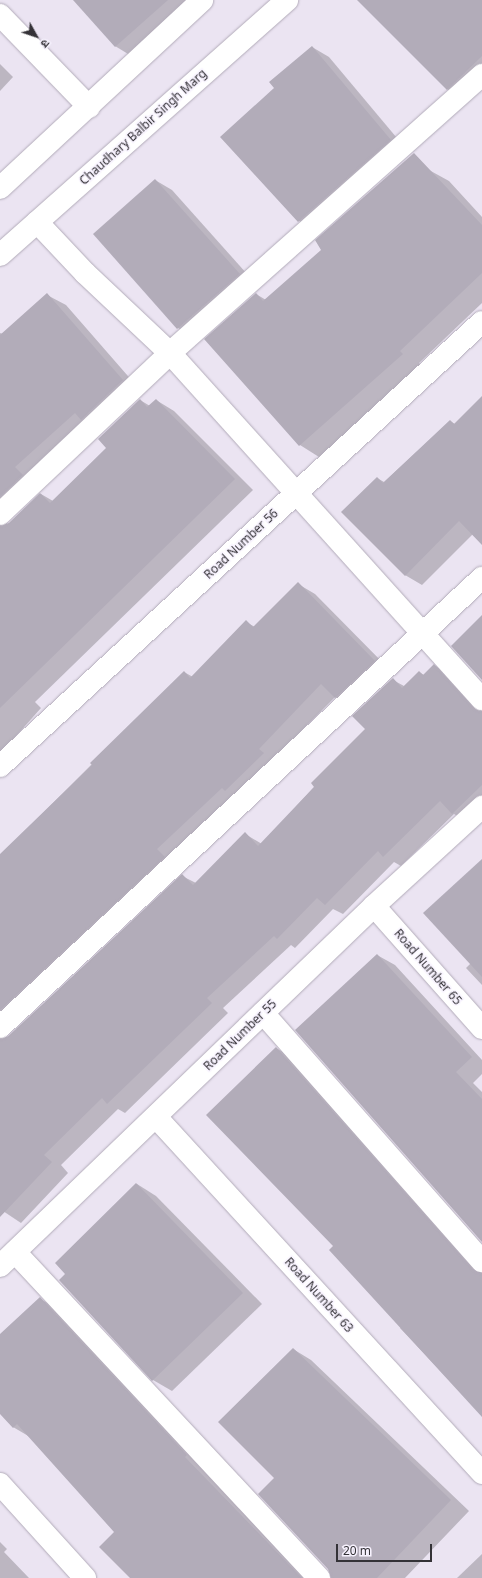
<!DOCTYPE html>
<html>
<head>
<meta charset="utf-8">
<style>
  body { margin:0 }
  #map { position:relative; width:482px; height:1578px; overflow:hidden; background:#ebe4f2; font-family:"Noto Sans","Noto Sans Devanagari",sans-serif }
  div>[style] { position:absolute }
  .shadow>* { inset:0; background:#0003 }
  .building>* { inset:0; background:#b2acb9 }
  .roads { filter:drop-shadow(0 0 1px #b2abb9) drop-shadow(0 0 1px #b2abb9) }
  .minor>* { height:22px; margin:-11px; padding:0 11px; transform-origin:11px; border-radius:11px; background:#fff }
  .tertiary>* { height:22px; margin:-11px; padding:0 11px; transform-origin:11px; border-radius:11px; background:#fff }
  span { translate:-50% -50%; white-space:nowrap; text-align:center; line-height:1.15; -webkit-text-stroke:3px #f7f2fe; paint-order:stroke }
  .street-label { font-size:12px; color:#343237 }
  .north { position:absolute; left:16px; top:16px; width:40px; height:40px; -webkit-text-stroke:3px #f7f2fe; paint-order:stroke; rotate:130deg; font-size:11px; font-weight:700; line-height:16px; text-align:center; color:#343237 }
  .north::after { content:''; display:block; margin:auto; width:14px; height:18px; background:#343237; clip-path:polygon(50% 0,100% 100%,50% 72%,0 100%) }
  .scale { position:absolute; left:336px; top:1544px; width:96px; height:18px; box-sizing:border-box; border:2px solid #343237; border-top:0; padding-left:5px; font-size:12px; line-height:14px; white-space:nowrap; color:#343237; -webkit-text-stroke:3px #f7f2fe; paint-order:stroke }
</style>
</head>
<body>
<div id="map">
  <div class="shadow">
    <div style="clip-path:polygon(75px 0,197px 0,133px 57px,115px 46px)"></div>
    <div style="clip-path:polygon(359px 0,482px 0,482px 82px,464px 99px,447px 89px)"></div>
    <div style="clip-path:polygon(312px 47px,329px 57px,407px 150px,316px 231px,299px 221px,275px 88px)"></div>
    <div style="clip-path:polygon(0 64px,13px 77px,0 91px)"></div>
    <div style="clip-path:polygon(429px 170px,449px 181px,482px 217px,482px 303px,419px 363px,422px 366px,319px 457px,300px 445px,206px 339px,256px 294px,266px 300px)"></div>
    <div style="clip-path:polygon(155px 180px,172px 190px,256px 284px,195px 338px,178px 328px)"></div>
    <div style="clip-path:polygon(47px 295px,66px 305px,141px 391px,10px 516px,6px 526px,41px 494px,53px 501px,107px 448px,140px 400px,150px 406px,156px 400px,174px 411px,253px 490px,35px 702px,41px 708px,0 754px,0 333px,3px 334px)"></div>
    <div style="clip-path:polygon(482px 397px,482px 544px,473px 534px,422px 585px,405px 575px,377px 478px,384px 482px,450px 421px,455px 424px)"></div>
    <div style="clip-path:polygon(298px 584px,315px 594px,391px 671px,352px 707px,335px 697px,8px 1028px,5px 1039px,182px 876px,196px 883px,245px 834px,262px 844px,367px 729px,393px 680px,404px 686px,419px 672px,424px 675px,434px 665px,451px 675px,482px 710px,482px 811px,470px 823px,454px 814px,401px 866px,394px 862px,343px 914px,333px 909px,295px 948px,291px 945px,223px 1008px,228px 1013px,125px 1113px,118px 1109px,61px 1165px,68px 1173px,21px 1223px,0 1209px,0 856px,184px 672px,193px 677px,246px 622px,255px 627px)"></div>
    <div style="clip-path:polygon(482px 860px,482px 985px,466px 968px,471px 963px)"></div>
    <div style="clip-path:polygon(377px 955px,395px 965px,482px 1060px,482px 1074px,473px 1083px,482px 1092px,482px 1241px)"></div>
    <div style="clip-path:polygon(276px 1048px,294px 1058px,482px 1271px,482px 1415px,400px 1328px,403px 1326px,334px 1246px)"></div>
    <div style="clip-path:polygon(137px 1184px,156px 1196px,262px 1304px,172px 1391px,153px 1380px)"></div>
    <div style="clip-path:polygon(40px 1299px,59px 1309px,310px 1578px,131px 1578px,116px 1532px,30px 1437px,13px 1427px,0 1413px,0 1336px)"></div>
    <div style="clip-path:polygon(293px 1349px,311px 1360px,469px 1511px,405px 1578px,331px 1578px,329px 1569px,275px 1478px)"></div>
    <div style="clip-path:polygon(0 1542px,7px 1549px,4px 1552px,29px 1578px,0 1578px)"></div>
    <div style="clip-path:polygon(482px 1554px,482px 1578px,457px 1578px)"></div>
  </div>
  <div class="building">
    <div style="clip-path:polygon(73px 0,168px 0,115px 47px)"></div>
    <div style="clip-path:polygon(357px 0,482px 0,482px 56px,447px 90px)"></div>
    <div style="clip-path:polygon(312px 46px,391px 140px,298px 222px,220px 137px,274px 88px,269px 82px)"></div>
    <div style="clip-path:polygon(414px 153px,482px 225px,482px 273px,400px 351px,403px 354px,299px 446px,204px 339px,256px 293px,263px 301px,321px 250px,315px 240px)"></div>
    <div style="clip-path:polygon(155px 179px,240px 274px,177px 329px,93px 234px)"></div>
    <div style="clip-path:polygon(47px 293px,123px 380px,81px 420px,75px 413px,15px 467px,23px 475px,0 497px,0 335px)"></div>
    <div style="clip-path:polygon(482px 396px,482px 545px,459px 521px,405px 576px,341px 512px,377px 477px,383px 483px,450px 420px,454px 424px)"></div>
    <div style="clip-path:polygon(140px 399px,147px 407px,156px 399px,235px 479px,0 708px,0 526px,9px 523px,40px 493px,50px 503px,106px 448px,98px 439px)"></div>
    <div style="clip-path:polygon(298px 582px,375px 661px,335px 698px,321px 684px,259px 749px,264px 753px,225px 791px,222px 788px,157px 849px,165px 857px,0 1010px,0 854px,92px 765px,90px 763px,184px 671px,190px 678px,246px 620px,253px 627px)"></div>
    <div style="clip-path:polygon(482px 615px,482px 680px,451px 646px)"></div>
    <div style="clip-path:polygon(434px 664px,473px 707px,482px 711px,482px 785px,452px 814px,440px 801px,383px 857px,378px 851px,325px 905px,317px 898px,277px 939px,274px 936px,207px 998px,212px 1003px,107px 1104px,102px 1098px,44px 1155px,52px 1162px,0 1217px,0 1039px,9px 1036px,182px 874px,193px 885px,245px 832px,258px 846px,314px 787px,311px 783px,365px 729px,352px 716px,393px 678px,402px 688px,419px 671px,423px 675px)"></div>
    <div style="clip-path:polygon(482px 859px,482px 977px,423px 913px)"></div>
    <div style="clip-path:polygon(377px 954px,472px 1057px,456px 1072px,482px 1099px,482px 1242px,295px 1030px)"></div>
    <div style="clip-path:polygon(276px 1047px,473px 1269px,482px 1273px,482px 1417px,329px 1250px,333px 1246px,206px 1115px)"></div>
    <div style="clip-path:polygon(136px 1183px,243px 1293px,152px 1381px,59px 1280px,65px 1274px,55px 1263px)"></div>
    <div style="clip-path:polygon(40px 1297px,187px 1455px,185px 1457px,302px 1578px,130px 1578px,99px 1547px,114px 1532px,17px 1424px,13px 1428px,0 1414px,0 1334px)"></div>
    <div style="clip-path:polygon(293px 1348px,451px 1500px,377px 1578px,331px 1578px,328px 1569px,258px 1494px,274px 1478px,218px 1422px)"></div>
  </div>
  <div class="roads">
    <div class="minor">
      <div style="left:0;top:15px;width:128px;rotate:45.9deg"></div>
      <div style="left:37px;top:222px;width:70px;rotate:46.7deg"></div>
      <div style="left:85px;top:273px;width:117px;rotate:43.3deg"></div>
      <div style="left:170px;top:353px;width:466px;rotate:48deg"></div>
      <div style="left:0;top:514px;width:234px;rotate:-43.4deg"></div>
      <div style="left:170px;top:353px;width:418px;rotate:-41.7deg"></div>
      <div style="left:0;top:766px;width:655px;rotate:-42.65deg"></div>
      <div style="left:374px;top:906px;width:163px;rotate:48.5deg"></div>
      <div style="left:263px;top:1013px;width:331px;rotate:48.6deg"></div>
      <div style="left:0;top:1027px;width:659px;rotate:-42.97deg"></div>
      <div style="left:156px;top:1117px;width:483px;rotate:47.5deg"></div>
      <div style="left:15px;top:1252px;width:446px;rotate:47deg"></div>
      <div style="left:0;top:1266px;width:519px;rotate:-43.91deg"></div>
      <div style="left:374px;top:906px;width:147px;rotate:-42.5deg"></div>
      <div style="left:0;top:1484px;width:127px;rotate:47.9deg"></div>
    </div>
    <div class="tertiary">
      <div style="left:0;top:188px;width:276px;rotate:-42.9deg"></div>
      <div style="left:0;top:255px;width:384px;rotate:-41.6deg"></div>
    </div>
  </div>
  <div class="street-label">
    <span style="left:143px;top:127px;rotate:-42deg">Chaudhary Balbir Singh Marg</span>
    <span style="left:241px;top:544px;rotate:-43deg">Road Number 56</span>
    <span style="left:428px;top:967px;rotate:49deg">Road Number 65</span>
    <span style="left:240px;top:1035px;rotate:-44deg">Road Number 55</span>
    <span style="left:319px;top:1295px;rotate:48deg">Road Number 63</span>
  </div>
  <div class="north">उ</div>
  <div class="scale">20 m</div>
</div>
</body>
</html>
